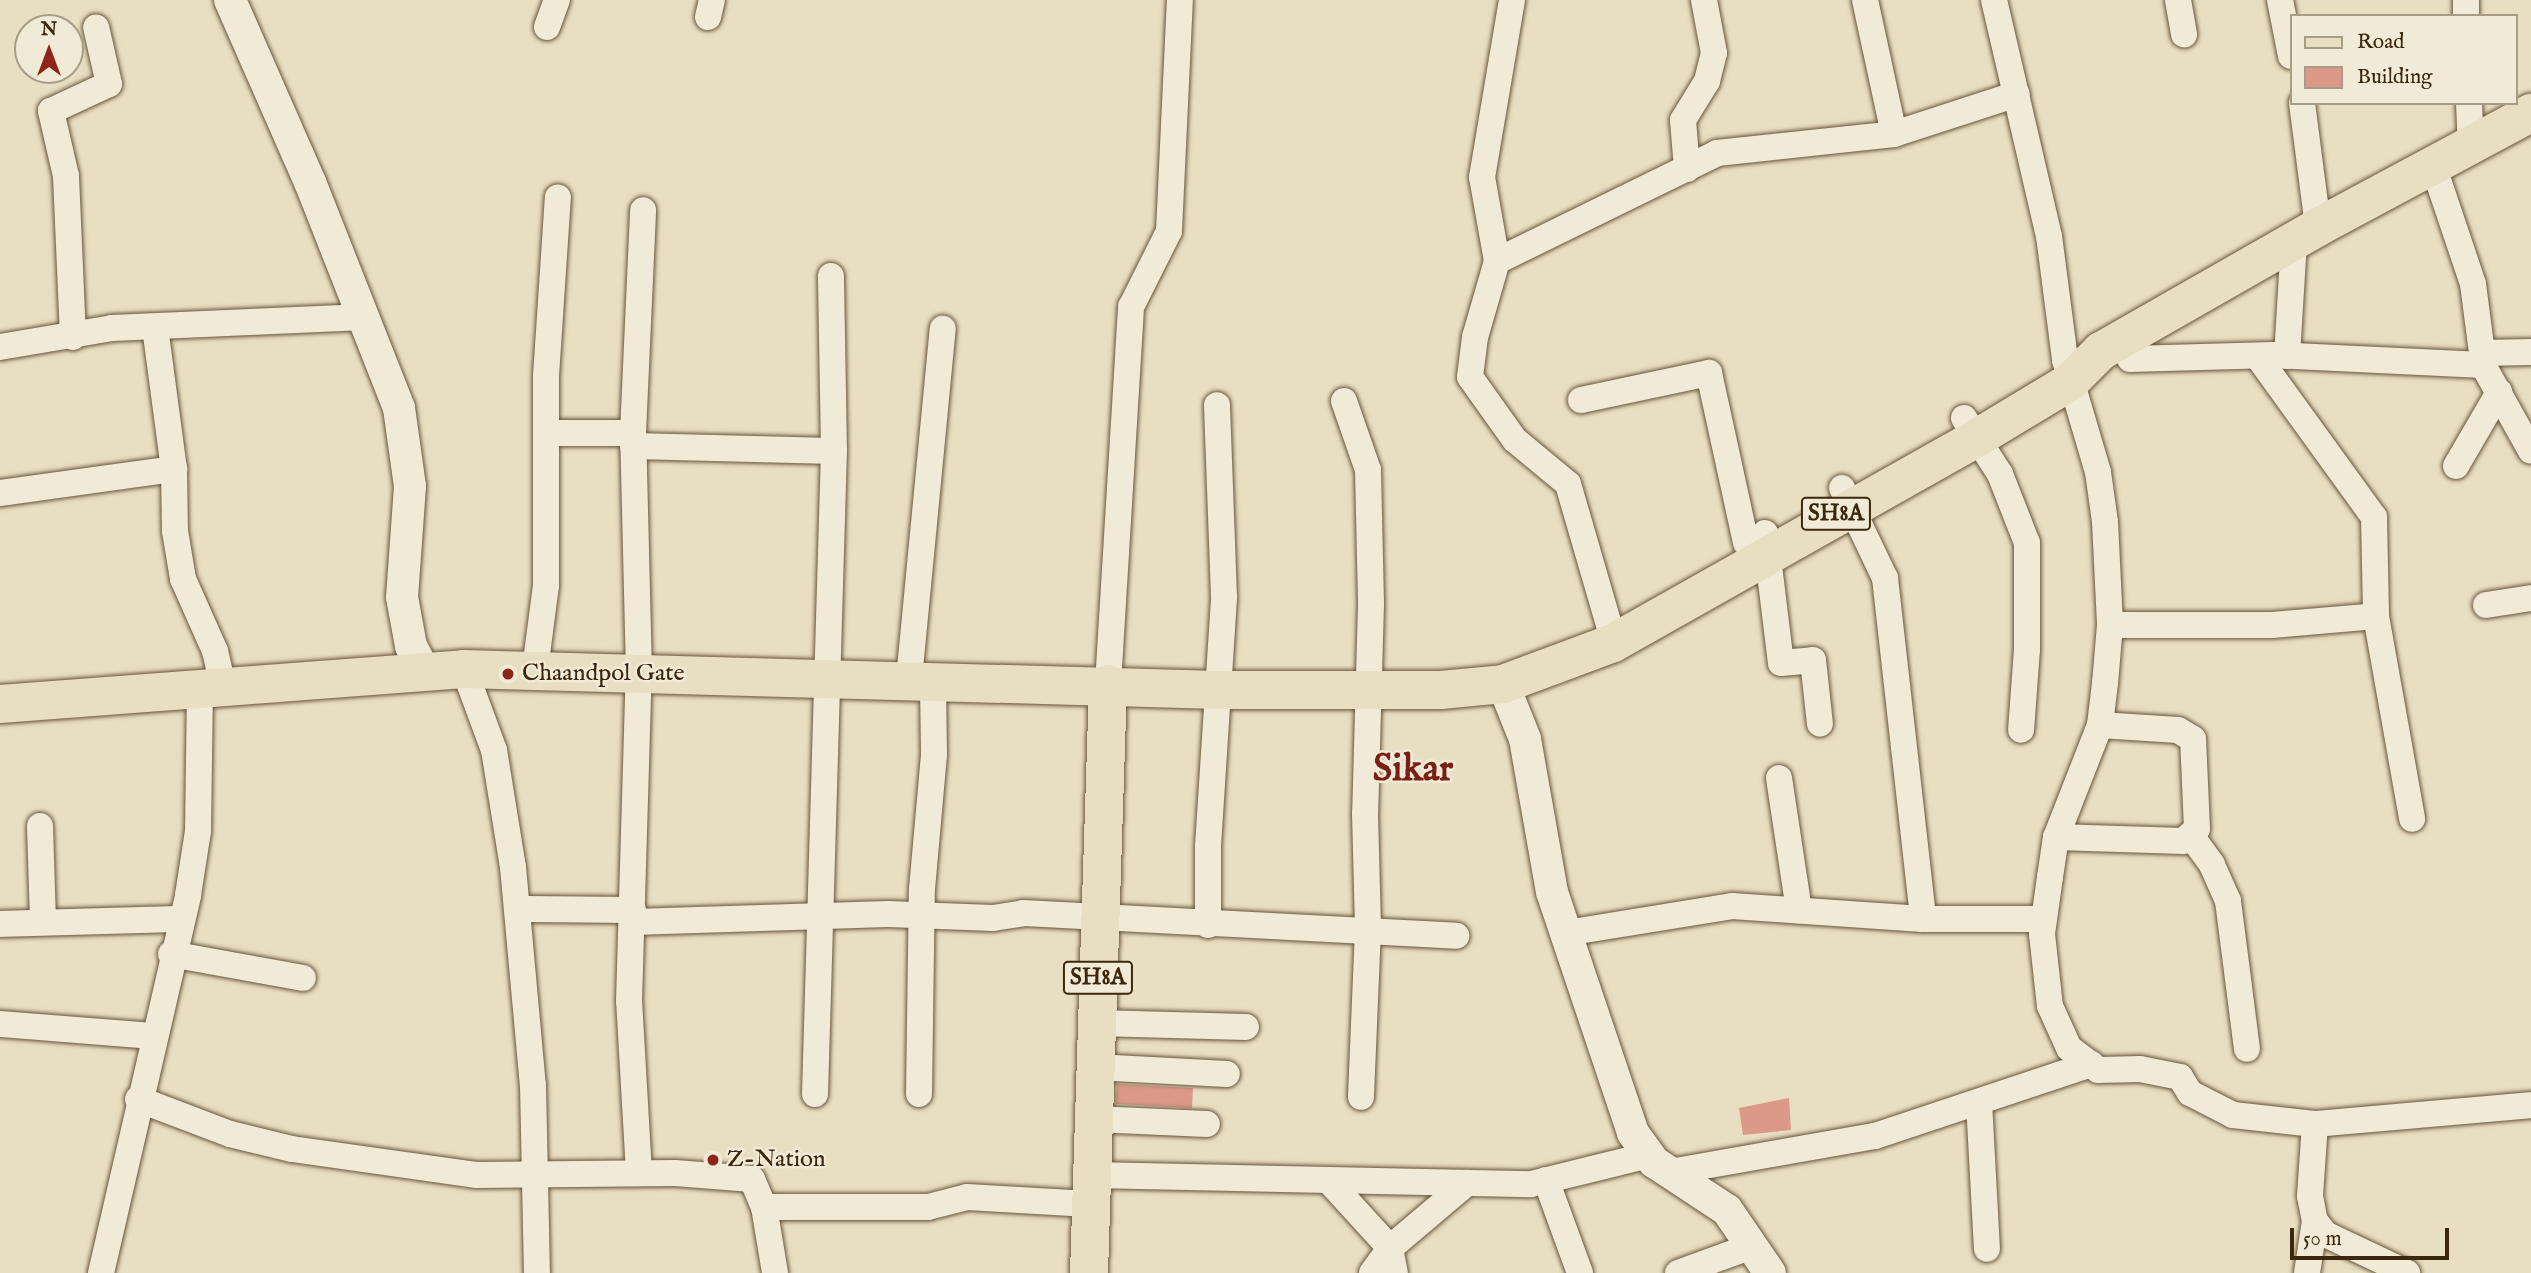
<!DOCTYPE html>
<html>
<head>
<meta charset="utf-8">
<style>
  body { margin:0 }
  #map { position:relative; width:2531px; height:1273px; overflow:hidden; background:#e8dec2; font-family:"IM FELL English",serif }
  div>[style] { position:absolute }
  .building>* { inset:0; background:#dc9988 }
  .roads { filter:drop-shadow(0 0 2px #66553a) drop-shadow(0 0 2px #66553a) }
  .minor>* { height:26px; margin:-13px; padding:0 13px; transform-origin:13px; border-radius:13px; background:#f0ead7 }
  .tertiary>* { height:32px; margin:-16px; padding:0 16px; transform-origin:16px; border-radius:16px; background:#f0ead7 }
  .primary>* { height:38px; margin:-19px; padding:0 19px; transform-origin:19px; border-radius:19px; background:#e8dec2 }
  .dots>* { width:19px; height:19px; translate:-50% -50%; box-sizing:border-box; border:4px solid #f0ead7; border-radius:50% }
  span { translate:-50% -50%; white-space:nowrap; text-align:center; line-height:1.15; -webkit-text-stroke:5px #f0ead7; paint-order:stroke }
  .shield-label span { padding:2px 5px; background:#f0ead7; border:2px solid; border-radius:5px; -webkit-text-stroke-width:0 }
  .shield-label { font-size:23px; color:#3a270c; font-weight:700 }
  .poi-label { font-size:24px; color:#3a270c }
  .left { translate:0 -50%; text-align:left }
  .town-label { font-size:38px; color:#7a1f14; font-weight:700 }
  .legend { position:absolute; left:2290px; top:14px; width:228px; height:91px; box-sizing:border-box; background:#f0ead7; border:2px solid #a79c86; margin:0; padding:9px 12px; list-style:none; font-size:21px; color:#3a270c }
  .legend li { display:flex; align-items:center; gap:14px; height:35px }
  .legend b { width:35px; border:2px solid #a79c86 }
  .north { position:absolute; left:14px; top:14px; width:70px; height:70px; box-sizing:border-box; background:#f0ead7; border:2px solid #a79c86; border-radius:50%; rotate:0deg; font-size:19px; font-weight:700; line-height:28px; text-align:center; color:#3a270c }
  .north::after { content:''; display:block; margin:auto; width:24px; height:32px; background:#8f2418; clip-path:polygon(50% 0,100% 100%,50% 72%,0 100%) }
  .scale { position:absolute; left:2290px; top:1228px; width:159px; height:32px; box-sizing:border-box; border:4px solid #3a270c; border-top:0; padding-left:9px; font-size:21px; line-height:24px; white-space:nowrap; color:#3a270c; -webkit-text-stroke:5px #f0ead7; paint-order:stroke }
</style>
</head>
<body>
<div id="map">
  <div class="building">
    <div style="clip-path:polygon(1117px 1084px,1193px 1088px,1192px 1108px,1116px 1104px)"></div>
    <div style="clip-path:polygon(1789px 1098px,1791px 1130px,1743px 1135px,1739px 1108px)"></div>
  </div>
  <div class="roads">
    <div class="minor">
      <div style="left:1512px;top:0;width:180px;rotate:99.6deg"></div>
      <div style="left:1482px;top:177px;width:85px;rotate:79.9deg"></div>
      <div style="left:1497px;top:261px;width:79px;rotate:106.1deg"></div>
      <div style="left:1475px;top:337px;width:40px;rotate:97.1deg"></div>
      <div style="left:1470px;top:377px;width:77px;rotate:54.5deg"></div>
      <div style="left:1515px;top:440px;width:69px;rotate:39.7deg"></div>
      <div style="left:1568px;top:484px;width:147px;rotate:73.8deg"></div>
      <div style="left:1865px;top:0;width:137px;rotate:77.8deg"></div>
      <div style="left:1994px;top:0;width:242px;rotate:76.9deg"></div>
      <div style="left:2049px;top:236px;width:125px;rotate:82.6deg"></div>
      <div style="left:2065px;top:360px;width:117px;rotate:73.6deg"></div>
      <div style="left:2098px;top:472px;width:50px;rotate:82deg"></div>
      <div style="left:2105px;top:522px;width:103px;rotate:87.2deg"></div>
      <div style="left:2110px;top:625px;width:58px;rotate:94.9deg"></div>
      <div style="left:2105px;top:683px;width:42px;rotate:96.8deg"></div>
      <div style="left:2100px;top:725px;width:120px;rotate:111.4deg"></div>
      <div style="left:2056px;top:837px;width:40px;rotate:98.5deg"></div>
      <div style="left:2050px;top:877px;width:58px;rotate:98deg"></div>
      <div style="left:2042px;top:934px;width:72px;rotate:83.7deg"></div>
      <div style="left:2050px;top:1006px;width:46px;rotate:65.7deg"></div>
      <div style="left:2069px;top:1048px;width:36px;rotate:37deg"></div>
      <div style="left:2098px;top:1070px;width:42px;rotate:-1.4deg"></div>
      <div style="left:2140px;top:1069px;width:41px;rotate:11.3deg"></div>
      <div style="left:2180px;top:1077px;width:19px;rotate:58deg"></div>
      <div style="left:2190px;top:1093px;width:48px;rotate:27.1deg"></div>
      <div style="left:2233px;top:1115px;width:82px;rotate:6.3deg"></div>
      <div style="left:2315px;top:1124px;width:72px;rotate:94deg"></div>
      <div style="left:2310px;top:1196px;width:25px;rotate:79deg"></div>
      <div style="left:2315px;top:1221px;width:16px;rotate:52deg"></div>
      <div style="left:2325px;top:1234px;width:91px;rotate:25.4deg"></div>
      <div style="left:2178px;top:0;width:35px;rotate:80deg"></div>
      <div style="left:2280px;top:0;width:57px;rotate:78.9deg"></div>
      <div style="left:2466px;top:0;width:16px;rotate:90deg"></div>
      <div style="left:708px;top:17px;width:17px;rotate:-77deg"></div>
      <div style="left:547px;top:27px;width:29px;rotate:-70deg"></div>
      <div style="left:2302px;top:103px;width:125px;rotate:82.6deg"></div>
      <div style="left:2469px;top:103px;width:45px;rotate:87.5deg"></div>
      <div style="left:2434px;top:168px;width:122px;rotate:71.4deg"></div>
      <div style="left:2473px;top:284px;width:70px;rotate:82.6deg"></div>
      <div style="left:1687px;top:169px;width:49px;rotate:-94.7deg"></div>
      <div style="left:1683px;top:120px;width:46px;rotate:-58.4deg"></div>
      <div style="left:1707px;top:81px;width:29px;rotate:-76deg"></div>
      <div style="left:1714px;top:53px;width:54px;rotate:-100.7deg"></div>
      <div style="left:1497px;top:261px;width:245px;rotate:-26.1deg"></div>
      <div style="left:1717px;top:153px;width:178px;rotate:-6.1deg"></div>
      <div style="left:1894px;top:134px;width:129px;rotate:-18deg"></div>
      <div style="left:155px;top:327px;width:143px;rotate:82.4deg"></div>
      <div style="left:174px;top:469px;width:62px;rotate:89.1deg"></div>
      <div style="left:175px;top:531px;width:49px;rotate:80.5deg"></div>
      <div style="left:183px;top:579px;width:79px;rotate:66deg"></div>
      <div style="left:215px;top:651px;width:35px;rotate:77deg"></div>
      <div style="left:73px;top:337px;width:161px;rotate:-92.5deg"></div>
      <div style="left:66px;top:176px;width:67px;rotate:-103deg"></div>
      <div style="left:51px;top:111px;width:64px;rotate:-25deg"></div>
      <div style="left:109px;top:84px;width:58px;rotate:-102.8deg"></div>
      <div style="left:0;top:347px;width:114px;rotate:-9.6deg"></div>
      <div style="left:112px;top:328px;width:253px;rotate:-2.5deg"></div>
      <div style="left:2287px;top:356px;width:116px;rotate:-86.5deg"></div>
      <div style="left:2258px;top:357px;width:198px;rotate:54.1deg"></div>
      <div style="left:2374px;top:517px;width:99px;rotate:88.8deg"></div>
      <div style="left:2376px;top:616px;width:206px;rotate:79.9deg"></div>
      <div style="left:2130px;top:359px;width:143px;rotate:-1.6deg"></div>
      <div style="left:2273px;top:355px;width:210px;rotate:2.7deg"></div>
      <div style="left:2483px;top:365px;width:98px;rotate:60.8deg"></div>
      <div style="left:2483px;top:365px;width:12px;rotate:-95deg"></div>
      <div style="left:2482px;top:353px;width:49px;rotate:-1.2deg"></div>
      <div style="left:1581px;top:400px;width:131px;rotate:-11.9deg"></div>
      <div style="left:1709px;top:373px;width:174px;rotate:77.7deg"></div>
      <div style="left:1344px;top:401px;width:73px;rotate:70.8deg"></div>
      <div style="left:1368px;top:470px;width:134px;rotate:88.7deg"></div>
      <div style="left:1371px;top:604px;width:209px;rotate:91.6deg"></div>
      <div style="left:1365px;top:813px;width:116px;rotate:88.5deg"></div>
      <div style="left:1368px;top:929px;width:168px;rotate:92.4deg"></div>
      <div style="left:1964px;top:418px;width:67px;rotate:57.3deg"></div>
      <div style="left:2000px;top:474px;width:74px;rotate:68.6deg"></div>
      <div style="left:2027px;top:543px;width:106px;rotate:90deg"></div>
      <div style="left:2027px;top:649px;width:81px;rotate:94.2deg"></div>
      <div style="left:547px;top:433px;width:86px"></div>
      <div style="left:633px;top:446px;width:201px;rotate:1.4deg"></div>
      <div style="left:2456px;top:466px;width:86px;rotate:-59.8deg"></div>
      <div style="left:1842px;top:488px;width:100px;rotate:64.5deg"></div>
      <div style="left:1885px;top:578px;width:343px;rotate:83.6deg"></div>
      <div style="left:0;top:493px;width:176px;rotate:-7.9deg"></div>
      <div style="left:1765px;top:533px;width:131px;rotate:83deg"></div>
      <div style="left:1781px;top:663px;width:32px;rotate:-5deg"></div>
      <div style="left:1813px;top:660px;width:64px;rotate:83.8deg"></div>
      <div style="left:2486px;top:605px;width:46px;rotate:-8.8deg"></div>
      <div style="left:2110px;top:625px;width:162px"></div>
      <div style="left:2272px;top:625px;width:104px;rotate:-4.9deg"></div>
      <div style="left:464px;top:669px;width:86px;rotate:69.7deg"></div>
      <div style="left:494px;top:750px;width:119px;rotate:80.8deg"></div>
      <div style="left:513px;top:867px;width:219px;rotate:84.8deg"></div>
      <div style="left:533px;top:1085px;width:188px;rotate:88.8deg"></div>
      <div style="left:535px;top:669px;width:85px;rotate:-82.5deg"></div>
      <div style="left:546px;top:585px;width:209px;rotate:-90deg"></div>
      <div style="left:546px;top:376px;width:179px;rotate:-86.2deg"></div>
      <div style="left:909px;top:679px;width:352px;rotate:-84.5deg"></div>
      <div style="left:1108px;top:684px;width:378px;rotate:-86.5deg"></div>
      <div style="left:1131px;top:307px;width:85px;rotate:-63.4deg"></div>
      <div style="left:1169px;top:231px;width:231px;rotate:-87.3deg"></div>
      <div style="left:1779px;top:778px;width:134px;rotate:81.4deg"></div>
      <div style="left:40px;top:826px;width:96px;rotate:88.2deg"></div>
      <div style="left:2056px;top:837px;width:127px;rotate:1.8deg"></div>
      <div style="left:2183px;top:841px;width:18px;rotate:-41deg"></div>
      <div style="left:2197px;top:829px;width:90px;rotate:-92.5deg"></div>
      <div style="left:2193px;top:739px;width:17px;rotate:-149deg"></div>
      <div style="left:2178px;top:730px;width:78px;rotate:-176.3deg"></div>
      <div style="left:2192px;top:837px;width:34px;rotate:54deg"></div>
      <div style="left:2212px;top:865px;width:39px;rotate:66deg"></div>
      <div style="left:2228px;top:901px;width:149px;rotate:82.7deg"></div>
      <div style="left:528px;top:909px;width:105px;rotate:0.5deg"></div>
      <div style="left:633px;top:922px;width:255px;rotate:-1.8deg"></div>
      <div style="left:888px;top:914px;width:105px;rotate:2.2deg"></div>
      <div style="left:993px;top:918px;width:30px;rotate:-9deg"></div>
      <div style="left:1023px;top:913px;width:434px;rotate:3deg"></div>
      <div style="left:0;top:924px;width:182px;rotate:-1.6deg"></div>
      <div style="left:1208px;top:925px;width:79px;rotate:-90deg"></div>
      <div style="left:1208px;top:846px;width:250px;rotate:-86.3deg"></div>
      <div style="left:1224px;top:597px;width:192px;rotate:-92.1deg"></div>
      <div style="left:1566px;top:933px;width:168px;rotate:-9.2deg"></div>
      <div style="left:1732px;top:906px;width:191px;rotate:3.9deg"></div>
      <div style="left:1923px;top:919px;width:120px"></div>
      <div style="left:171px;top:954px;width:134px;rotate:10.3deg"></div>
      <div style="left:1097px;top:1023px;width:149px;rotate:1.5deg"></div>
      <div style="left:0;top:1024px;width:153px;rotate:4.5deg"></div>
      <div style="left:1095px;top:1067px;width:132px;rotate:3deg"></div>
      <div style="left:815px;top:1094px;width:643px;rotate:-88.31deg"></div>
      <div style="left:834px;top:451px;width:175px;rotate:-91deg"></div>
      <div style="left:919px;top:1094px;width:205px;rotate:-89.2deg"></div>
      <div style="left:922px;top:889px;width:135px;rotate:-84.9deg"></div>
      <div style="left:934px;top:755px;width:76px;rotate:-90.8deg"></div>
      <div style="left:138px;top:1099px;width:98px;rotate:20.8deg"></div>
      <div style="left:230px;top:1134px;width:64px;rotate:13.6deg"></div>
      <div style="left:292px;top:1149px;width:187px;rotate:8deg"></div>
      <div style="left:477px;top:1175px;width:198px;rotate:-0.6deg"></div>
      <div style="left:675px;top:1173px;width:77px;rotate:4.5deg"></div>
      <div style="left:752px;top:1179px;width:30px;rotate:67deg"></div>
      <div style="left:764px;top:1207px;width:164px"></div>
      <div style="left:928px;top:1207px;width:40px;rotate:-14.4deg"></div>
      <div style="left:967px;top:1197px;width:122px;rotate:3.3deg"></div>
      <div style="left:1979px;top:1102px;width:147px;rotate:86.9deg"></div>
      <div style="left:1094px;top:1119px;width:113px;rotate:2.5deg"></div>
      <div style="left:2315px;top:1124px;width:217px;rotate:-5deg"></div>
      <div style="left:1670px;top:1172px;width:208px;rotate:-10deg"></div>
      <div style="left:1875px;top:1136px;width:228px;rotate:-18.4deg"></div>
      <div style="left:639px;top:1173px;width:172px;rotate:-93.3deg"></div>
      <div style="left:629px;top:1001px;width:328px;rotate:-88.3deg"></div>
      <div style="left:639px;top:673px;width:240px;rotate:-91.4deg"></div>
      <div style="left:633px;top:433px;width:223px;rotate:-87.4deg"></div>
      <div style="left:1092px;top:1175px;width:439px;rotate:1.2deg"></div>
      <div style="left:1531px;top:1184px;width:122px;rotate:-13.8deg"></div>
      <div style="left:1328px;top:1180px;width:92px;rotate:47.6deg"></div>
      <div style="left:1390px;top:1248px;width:25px;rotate:79deg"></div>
      <div style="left:1546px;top:1180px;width:99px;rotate:69.9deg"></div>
      <div style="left:764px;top:1207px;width:67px;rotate:80.5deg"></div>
      <div style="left:101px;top:1273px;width:388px;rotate:-77deg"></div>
      <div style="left:188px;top:895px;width:65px;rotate:-81.1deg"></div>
      <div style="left:198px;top:831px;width:144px;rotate:-89.2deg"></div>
      <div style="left:1372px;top:1273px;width:31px;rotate:-54deg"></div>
      <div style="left:1390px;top:1248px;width:101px;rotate:-40.2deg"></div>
      <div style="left:1678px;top:1273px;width:79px;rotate:-20deg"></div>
      <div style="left:2307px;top:1273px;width:53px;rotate:-81.3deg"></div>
    </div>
    <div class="tertiary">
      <div style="left:230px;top:0;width:199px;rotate:66.3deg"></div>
      <div style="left:310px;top:182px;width:243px;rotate:68.5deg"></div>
      <div style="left:399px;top:408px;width:79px;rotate:82deg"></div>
      <div style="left:410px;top:486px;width:111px;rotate:94.1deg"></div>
      <div style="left:402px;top:597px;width:50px;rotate:79.6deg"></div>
      <div style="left:411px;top:646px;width:30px;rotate:62deg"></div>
      <div style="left:1503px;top:684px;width:59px;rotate:68.2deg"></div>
      <div style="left:1525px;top:739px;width:155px;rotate:80deg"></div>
      <div style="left:1552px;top:892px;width:254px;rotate:71.4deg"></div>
      <div style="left:1633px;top:1133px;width:36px;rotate:54deg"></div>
      <div style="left:1654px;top:1162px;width:87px;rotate:33.3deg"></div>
      <div style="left:1727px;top:1210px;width:76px;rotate:55.7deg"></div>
    </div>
    <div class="primary">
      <div style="left:0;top:704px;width:465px;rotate:-4.3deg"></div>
      <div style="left:464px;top:669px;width:755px;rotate:1.59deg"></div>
      <div style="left:1219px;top:690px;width:222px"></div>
      <div style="left:1441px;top:690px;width:62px;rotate:-5.5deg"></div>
      <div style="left:1503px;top:684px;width:117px;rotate:-20.4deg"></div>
      <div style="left:1613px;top:643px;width:418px;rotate:-29.4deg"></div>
      <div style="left:1977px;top:438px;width:109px;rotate:-31.1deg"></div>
      <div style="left:2070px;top:382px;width:44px;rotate:-45deg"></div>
      <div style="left:2101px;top:351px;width:250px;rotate:-29.7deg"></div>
      <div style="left:2318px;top:227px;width:242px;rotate:-28.2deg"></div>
      <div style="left:1089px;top:1273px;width:589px;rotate:-88.15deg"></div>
    </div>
  </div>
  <div class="dots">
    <div style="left:508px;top:674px;background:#8f2418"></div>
    <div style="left:713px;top:1160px;background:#8f2418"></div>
  </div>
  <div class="shield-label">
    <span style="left:1836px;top:514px">SH8A</span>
    <span style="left:1098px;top:978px">SH8A</span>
  </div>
  <div class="poi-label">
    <span class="left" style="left:522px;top:674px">Chaandpol Gate</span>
    <span class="left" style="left:727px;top:1160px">Z-Nation</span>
  </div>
  <div class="town-label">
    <span style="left:1413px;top:771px">Sikar</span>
  </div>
  <ul class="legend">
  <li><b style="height:9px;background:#e8dec2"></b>Road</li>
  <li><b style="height:19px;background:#dc9988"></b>Building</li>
  </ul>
  <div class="north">N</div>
  <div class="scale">50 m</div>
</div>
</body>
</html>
